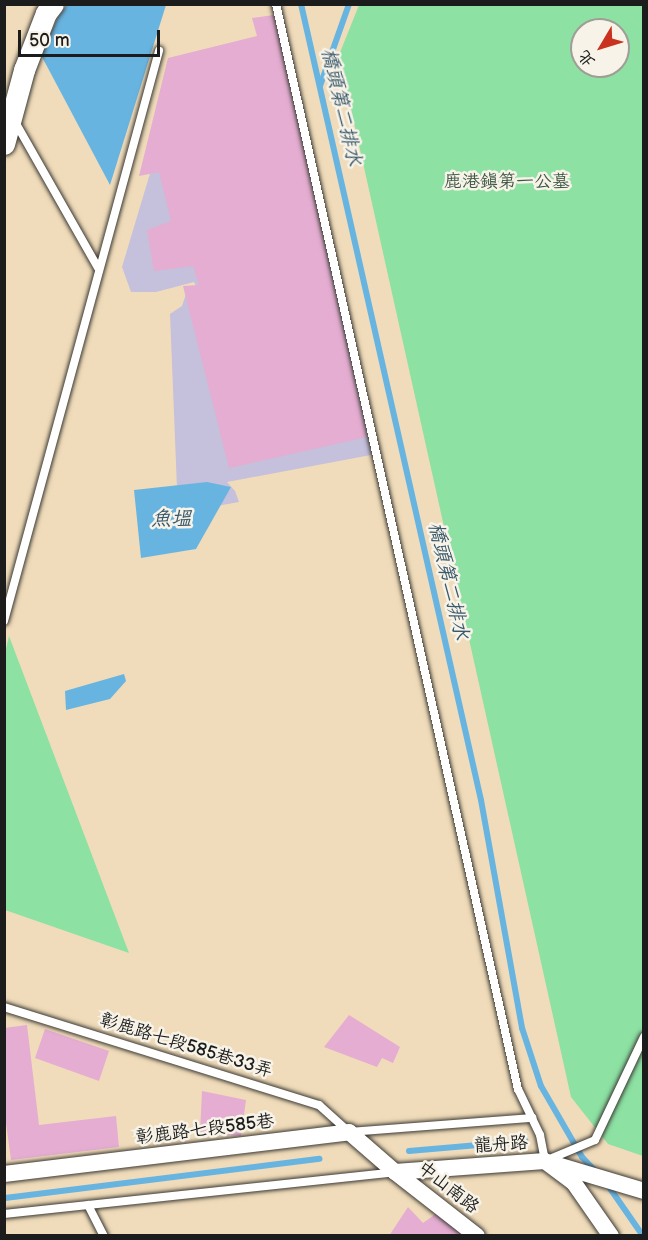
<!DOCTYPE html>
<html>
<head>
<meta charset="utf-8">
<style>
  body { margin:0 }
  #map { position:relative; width:648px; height:1240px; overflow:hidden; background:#f0dcba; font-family:"Balsamiq Sans","LXGW WenKai TC",sans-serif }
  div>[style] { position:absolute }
  .industrial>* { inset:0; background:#c5c0db }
  .green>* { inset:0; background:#8ce1a3 }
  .water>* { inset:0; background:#68b4e1 }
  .stream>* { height:6px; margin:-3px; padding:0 3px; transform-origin:3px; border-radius:3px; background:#68b4e1 }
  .building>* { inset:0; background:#e4add1 }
  .roads { filter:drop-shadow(0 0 2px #3c3934) drop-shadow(0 0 2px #3c3934) }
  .service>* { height:8px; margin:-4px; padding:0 4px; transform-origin:4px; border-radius:4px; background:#fff }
  .minor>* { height:16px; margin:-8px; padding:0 8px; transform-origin:8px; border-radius:8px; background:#fff }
  .tertiary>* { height:21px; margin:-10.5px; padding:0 10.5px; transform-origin:10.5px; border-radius:10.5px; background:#fff }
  span { translate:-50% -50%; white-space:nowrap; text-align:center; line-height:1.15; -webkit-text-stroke:5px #f7f3e8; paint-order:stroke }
  .park-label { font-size:18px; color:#3e5744 }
  .street-label { font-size:18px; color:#1c1c1c }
  .water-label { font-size:20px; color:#3a596b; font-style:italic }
  .frame { position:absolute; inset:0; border:6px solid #1c1c1c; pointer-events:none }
  .north { position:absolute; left:570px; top:18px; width:60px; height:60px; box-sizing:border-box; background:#f7f3e8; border:2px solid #9f9d96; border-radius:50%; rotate:232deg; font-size:16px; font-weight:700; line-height:24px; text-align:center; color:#1c1c1c }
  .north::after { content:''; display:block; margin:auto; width:21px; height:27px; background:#c8321e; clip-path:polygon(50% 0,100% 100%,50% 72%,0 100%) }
  .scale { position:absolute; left:18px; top:30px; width:142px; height:27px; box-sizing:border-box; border:3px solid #1c1c1c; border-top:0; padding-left:8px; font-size:18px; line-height:21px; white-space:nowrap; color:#1c1c1c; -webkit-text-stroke:4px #f7f3e8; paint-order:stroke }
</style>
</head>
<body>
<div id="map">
  <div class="industrial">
    <div style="clip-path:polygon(282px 33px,376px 454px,227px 482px,235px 491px,239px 502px,178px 513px,170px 314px,182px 306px,186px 294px,203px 301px,194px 282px,156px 292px,131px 292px,122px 267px,181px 70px,264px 37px)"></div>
  </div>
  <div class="green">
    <div style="clip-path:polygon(evenodd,359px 5px,643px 5px,643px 1156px,608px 1144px,571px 1097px,339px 55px,359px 5px,582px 30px,618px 30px,618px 66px,582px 66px,582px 30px)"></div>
    <div style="clip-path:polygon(9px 636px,129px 953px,5px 910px,4px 657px)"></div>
  </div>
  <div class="water">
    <div style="clip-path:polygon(67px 5px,166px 5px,110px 185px,41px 55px,58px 17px)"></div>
    <div style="clip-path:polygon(207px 482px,231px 487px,196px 549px,141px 558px,134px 490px)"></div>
    <div style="clip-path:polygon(124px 674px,126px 681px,110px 699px,66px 710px,65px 691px)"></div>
  </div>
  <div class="stream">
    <div style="left:301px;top:4px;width:816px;rotate:77.26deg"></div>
    <div style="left:481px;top:800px;width:232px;rotate:79.8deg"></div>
    <div style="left:522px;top:1028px;width:61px;rotate:71.9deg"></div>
    <div style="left:541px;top:1086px;width:82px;rotate:60deg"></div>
    <div style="left:582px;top:1157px;width:21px;rotate:47deg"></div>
    <div style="left:320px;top:86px;width:87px;rotate:-70.5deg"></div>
    <div style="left:409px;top:1151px;width:117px;rotate:-4.9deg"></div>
    <div style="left:607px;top:1184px;width:63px;rotate:55.3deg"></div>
    <div style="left:5px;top:1198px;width:317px;rotate:-7.1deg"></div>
  </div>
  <div class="building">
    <div style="clip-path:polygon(274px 15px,367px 437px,229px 468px,183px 286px,199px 285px,193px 266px,154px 271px,147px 230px,171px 221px,159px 172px,139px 176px,168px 58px,257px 36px,252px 18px)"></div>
    <div style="clip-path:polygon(349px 1015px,400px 1047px,393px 1063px,382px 1058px,377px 1067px,324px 1047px)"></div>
    <div style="clip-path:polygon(27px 1025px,39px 1125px,116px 1116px,119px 1147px,11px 1160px,4px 1108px,4px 1028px)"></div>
    <div style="clip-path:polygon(45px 1029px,109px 1051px,99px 1081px,35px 1058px)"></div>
    <div style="clip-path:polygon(202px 1091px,246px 1100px,241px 1136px,200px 1133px)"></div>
    <div style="clip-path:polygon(408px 1207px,423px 1223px,437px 1213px,463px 1236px,389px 1236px)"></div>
  </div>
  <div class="roads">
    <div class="service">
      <div style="left:276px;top:4px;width:1112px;rotate:77.43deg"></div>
      <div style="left:518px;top:1089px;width:51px;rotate:64.4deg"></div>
      <div style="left:540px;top:1135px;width:26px;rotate:79deg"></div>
      <div style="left:545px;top:1161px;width:54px;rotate:-22.8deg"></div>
      <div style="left:595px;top:1140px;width:114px;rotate:-64.6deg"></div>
      <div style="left:14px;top:120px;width:170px;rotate:60.4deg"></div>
      <div style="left:4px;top:621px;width:591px;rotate:-74.79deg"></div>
      <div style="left:4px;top:1007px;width:330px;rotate:17.3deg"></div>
      <div style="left:319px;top:1105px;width:40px;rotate:42deg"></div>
      <div style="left:349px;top:1132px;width:184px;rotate:-4.4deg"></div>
      <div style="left:88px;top:1205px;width:35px;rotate:63deg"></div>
      <div style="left:4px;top:1214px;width:393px;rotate:-6.1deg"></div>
    </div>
    <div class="minor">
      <div style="left:557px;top:1165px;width:91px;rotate:16.6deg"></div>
      <div style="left:395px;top:1172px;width:150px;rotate:-4.2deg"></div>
      <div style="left:545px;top:1161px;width:36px;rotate:37deg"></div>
      <div style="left:574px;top:1183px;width:65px;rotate:55.1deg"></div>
      <div style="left:4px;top:1174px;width:348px;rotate:-6.9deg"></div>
      <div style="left:349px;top:1132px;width:61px;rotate:41deg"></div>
      <div style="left:395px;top:1172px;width:104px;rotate:38deg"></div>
    </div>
    <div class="tertiary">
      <div style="left:4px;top:144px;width:77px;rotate:-74.9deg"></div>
      <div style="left:24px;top:70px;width:61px;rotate:-68.9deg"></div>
      <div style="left:46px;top:13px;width:11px;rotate:-52deg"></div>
    </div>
  </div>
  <div class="park-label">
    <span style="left:507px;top:182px">鹿港鎮第一公墓</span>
  </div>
  <div class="street-label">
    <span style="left:186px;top:1046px;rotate:17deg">彰鹿路七段585巷33弄</span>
    <span style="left:205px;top:1130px;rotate:-7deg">彰鹿路七段585巷</span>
    <span style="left:501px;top:1145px;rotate:-4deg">龍舟路</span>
    <span style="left:448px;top:1188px;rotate:38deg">中山南路</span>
  </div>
  <div class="water-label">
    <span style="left:341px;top:107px;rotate:77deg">橋頭第二排水</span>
    <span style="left:171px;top:519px">魚塭</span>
    <span style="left:448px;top:581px;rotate:77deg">橋頭第二排水</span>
  </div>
  <div class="frame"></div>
  <div class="north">北</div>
  <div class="scale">50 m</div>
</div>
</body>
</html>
